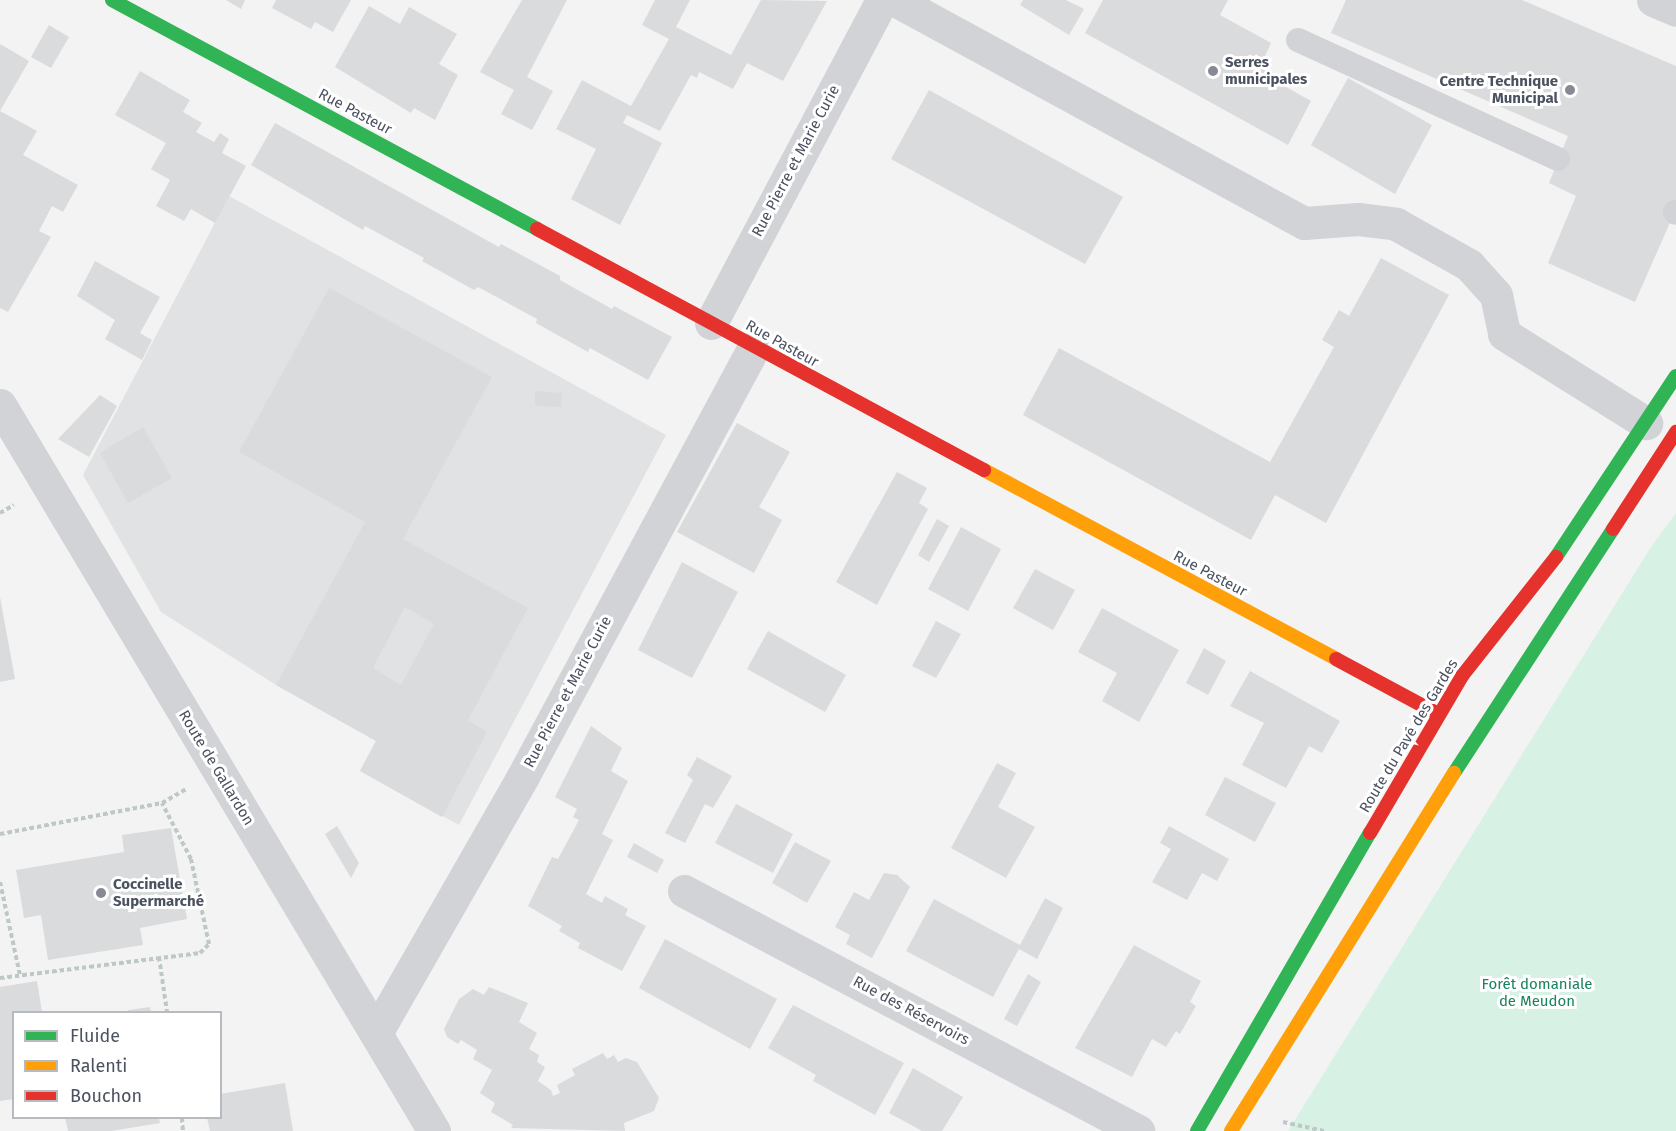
<!DOCTYPE html>
<html>
<head>
<meta charset="utf-8">
<style>
  body { margin:0 }
  #map { position:relative; width:1676px; height:1131px; overflow:hidden; background:#f3f3f3; font-family:"Fira Sans",sans-serif }
  div>[style] { position:absolute }
  .education>* { inset:0; background:#e1e2e3 }
  .green>* { inset:0; background:#d8f1e5 }
  .building>* { inset:0; background:#dadbdd }
  .path>* { height:4px; margin-top:-2px; transform-origin:0; background:repeating-linear-gradient(90deg,#bdc8c7 0 4.5px,transparent 0 7.5px) }
  .lane>* { height:24px; margin:-12px; padding:0 12px; transform-origin:12px; border-radius:12px; background:#d1d3d6 }
  .street>* { height:33px; margin:-16.5px; padding:0 16.5px; transform-origin:16.5px; border-radius:16.5px; background:#d1d3d6 }
  .fast>* { height:14px; margin:-7px; padding:0 7px; transform-origin:7px; border-radius:7px; background:#30b455 }
  .slow>* { height:14px; margin:-7px; padding:0 7px; transform-origin:7px; border-radius:7px; background:#ff9f0a }
  .jam>* { height:14px; margin:-7px; padding:0 7px; transform-origin:7px; border-radius:7px; background:#e5322d }
  .dots>* { width:16px; height:16px; translate:-50% -50%; box-sizing:border-box; border:3px solid #fff; border-radius:50% }
  span { translate:-50% -50%; white-space:nowrap; text-align:center; line-height:1.15; -webkit-text-stroke:6px #fff; paint-order:stroke }
  .poi-label { font-size:15px; color:#4a5260; font-weight:700 }
  .left { translate:0 -50%; text-align:left }
  .right { translate:-100% -50%; text-align:right }
  .street-label { font-size:15px; color:#4a5260 }
  .park-label { font-size:15px; color:#18835c }
  .legend { position:absolute; left:12px; top:1011px; width:210px; height:108px; box-sizing:border-box; background:#fff; border:2px solid #b7babf; margin:0; padding:8px 10px; list-style:none; font-size:18px; color:#4a5260 }
  .legend li { display:flex; align-items:center; gap:12px; height:30px }
  .legend b { width:30px; border:2px solid #b7babf }
</style>
</head>
<body>
<div id="map">
  <div class="education">
    <div style="clip-path:polygon(229px 196px,666px 435px,459px 825px,360px 771px,376px 741px,276px 685px,161px 612px,83px 475px)"></div>
  </div>
  <div class="green">
    <div style="clip-path:polygon(1676px 513px,1676px 1131px,1288px 1131px,1651px 547px)"></div>
  </div>
  <div class="building">
    <div style="clip-path:polygon(226px 0,245px 0,241px 9px)"></div>
    <div style="clip-path:polygon(276px 0,351px 0,333px 32px,315px 22px,311px 29px,272px 8px)"></div>
    <div style="clip-path:polygon(522px 0,567px 0,527px 77px,553px 91px,532px 130px,501px 114px,514px 90px,480px 72px)"></div>
    <div style="clip-path:polygon(655px 0,690px 0,676px 27px,731px 55px,761px 0,827px 1px,783px 81px,747px 63px,733px 89px,699px 72px,697px 78px,691px 75px,660px 131px,627px 115px,623px 123px,662px 143px,620px 225px,571px 199px,596px 149px,556px 129px,582px 80px,631px 106px,669px 39px,642px 25px)"></div>
    <div style="clip-path:polygon(1023px 0,1066px 0,1084px 9px,1069px 35px,1020px 5px)"></div>
    <div style="clip-path:polygon(1103px 0,1228px 0,1220px 15px,1271px 43px,1261px 65px,1282px 78px,1279px 83px,1311px 101px,1288px 145px,1085px 33px)"></div>
    <div style="clip-path:polygon(1346px 0,1522px 0,1676px 66px,1676px 209px,1635px 302px,1548px 263px,1576px 196px,1549px 183px,1568px 136px,1331px 33px)"></div>
    <div style="clip-path:polygon(369px 6px,400px 24px,409px 7px,457px 34px,439px 64px,458px 75px,435px 120px,414px 108px,411px 113px,335px 67px)"></div>
    <div style="clip-path:polygon(49px 25px,69px 37px,51px 68px,31px 57px)"></div>
    <div style="clip-path:polygon(0 44px,29px 61px,0 111px,37px 131px,23px 155px,78px 185px,63px 212px,52px 206px,39px 231px,51px 237px,8px 312px,0 308px)"></div>
    <div style="clip-path:polygon(140px 71px,190px 100px,183px 112px,202px 123px,196px 132px,214px 142px,220px 133px,229px 139px,222px 153px,246px 166px,215px 223px,191px 209px,184px 221px,156px 206px,170px 180px,151px 169px,166px 143px,115px 115px)"></div>
    <div style="clip-path:polygon(1348px 78px,1432px 125px,1395px 194px,1311px 145px)"></div>
    <div style="clip-path:polygon(929px 90px,1123px 197px,1085px 264px,891px 159px)"></div>
    <div style="clip-path:polygon(275px 123px,499px 247px,501px 244px,560px 276px,560px 280px,612px 309px,614px 306px,672px 337px,648px 380px,590px 348px,588px 352px,536px 323px,537px 319px,478px 287px,474px 290px,422px 261px,424px 258px,365px 226px,363px 230px,251px 165px)"></div>
    <div style="clip-path:polygon(1381px 258px,1449px 295px,1326px 523px,1275px 495px,1251px 540px,1023px 415px,1059px 348px,1270px 462px,1334px 347px,1322px 340px,1339px 310px,1349px 316px)"></div>
    <div style="clip-path:polygon(95px 261px,160px 297px,140px 333px,152px 340px,142px 360px,105px 339px,115px 320px,77px 296px)"></div>
    <div style="clip-path:polygon(evenodd,329px 288px,492px 377px,403px 539px,528px 608px,468px 720px,487px 732px,442px 817px,360px 771px,376px 741px,276px 685px,365px 522px,239px 452px,329px 288px,405px 607px,434px 624px,401px 685px,373px 668px,405px 607px)"></div>
    <div style="clip-path:polygon(535px 391px,562px 393px,561px 407px,535px 406px)"></div>
    <div style="clip-path:polygon(100px 395px,117px 406px,89px 457px,58px 439px)"></div>
    <div style="clip-path:polygon(737px 423px,790px 452px,759px 507px,782px 520px,754px 573px,677px 532px)"></div>
    <div style="clip-path:polygon(143px 427px,172px 478px,128px 503px,100px 453px)"></div>
    <div style="clip-path:polygon(897px 472px,927px 488px,919px 503px,928px 509px,877px 605px,836px 582px)"></div>
    <div style="clip-path:polygon(937px 519px,949px 526px,929px 562px,918px 555px)"></div>
    <div style="clip-path:polygon(961px 527px,1001px 549px,968px 611px,928px 589px)"></div>
    <div style="clip-path:polygon(682px 562px,738px 592px,692px 678px,638px 650px)"></div>
    <div style="clip-path:polygon(1035px 569px,1075px 590px,1053px 630px,1013px 608px)"></div>
    <div style="clip-path:polygon(0 597px,15px 679px,0 682px)"></div>
    <div style="clip-path:polygon(1102px 608px,1179px 650px,1139px 722px,1102px 701px,1117px 673px,1078px 652px)"></div>
    <div style="clip-path:polygon(936px 621px,961px 634px,936px 678px,912px 666px)"></div>
    <div style="clip-path:polygon(768px 631px,846px 675px,825px 712px,747px 669px)"></div>
    <div style="clip-path:polygon(1204px 648px,1226px 661px,1208px 695px,1186px 683px)"></div>
    <div style="clip-path:polygon(1250px 671px,1340px 721px,1322px 753px,1309px 746px,1286px 788px,1242px 765px,1264px 723px,1230px 706px)"></div>
    <div style="clip-path:polygon(591px 726px,622px 748px,611px 771px,628px 781px,602px 834px,613px 840px,586px 894px,602px 903px,605px 896px,628px 909px,625px 915px,646px 926px,622px 971px,578px 948px,580px 943px,559px 931px,562px 926px,528px 906px,552px 857px,558px 859px,579px 820px,573px 817px,577px 809px,555px 797px)"></div>
    <div style="clip-path:polygon(697px 757px,732px 776px,713px 808px,705px 804px,685px 843px,665px 833px,693px 780px,687px 775px)"></div>
    <div style="clip-path:polygon(997px 763px,1016px 773px,998px 807px,1035px 827px,1006px 878px,951px 848px)"></div>
    <div style="clip-path:polygon(1225px 777px,1276px 803px,1255px 842px,1205px 815px)"></div>
    <div style="clip-path:polygon(736px 804px,793px 834px,773px 873px,715px 843px)"></div>
    <div style="clip-path:polygon(337px 826px,359px 863px,351px 878px,325px 834px)"></div>
    <div style="clip-path:polygon(1169px 826px,1229px 859px,1217px 881px,1202px 873px,1187px 900px,1152px 882px,1171px 849px,1160px 843px)"></div>
    <div style="clip-path:polygon(171px 828px,187px 919px,140px 928px,143px 945px,48px 960px,41px 915px,24px 918px,16px 870px,124px 852px,122px 835px)"></div>
    <div style="clip-path:polygon(795px 842px,831px 861px,807px 903px,772px 883px)"></div>
    <div style="clip-path:polygon(634px 843px,664px 860px,657px 873px,627px 857px)"></div>
    <div style="clip-path:polygon(884px 873px,897px 875px,910px 887px,872px 958px,846px 944px,850px 935px,835px 927px,854px 892px,869px 900px)"></div>
    <div style="clip-path:polygon(1045px 898px,1063px 908px,1037px 959px,1019px 949px,993px 997px,906px 951px,934px 899px,1020px 945px)"></div>
    <div style="clip-path:polygon(665px 939px,777px 999px,750px 1049px,639px 988px)"></div>
    <div style="clip-path:polygon(1134px 945px,1201px 981px,1190px 1002px,1196px 1006px,1180px 1034px,1176px 1031px,1166px 1047px,1152px 1039px,1132px 1077px,1075px 1048px)"></div>
    <div style="clip-path:polygon(1028px 974px,1041px 982px,1017px 1026px,1004px 1019px)"></div>
    <div style="clip-path:polygon(37px 981px,42px 1012px,14px 1012px,14px 1099px,0 1101px,0 987px)"></div>
    <div style="clip-path:polygon(489px 987px,528px 1003px,519px 1022px,537px 1033px,529px 1049px,539px 1055px,537px 1062px,545px 1067px,538px 1081px,551px 1090px,553px 1096px,560px 1093px,557px 1085px,575px 1075px,572px 1069px,603px 1053px,607px 1059px,614px 1055px,618px 1062px,626px 1058px,637px 1062px,659px 1098px,654px 1111px,624px 1123px,625px 1131px,511px 1128px,513px 1125px,491px 1112px,495px 1103px,480px 1093px,492px 1070px,473px 1059px,477px 1050px,461px 1040px,458px 1044px,447px 1037px,444px 1029px,459px 999px,473px 989px,484px 995px)"></div>
    <div style="clip-path:polygon(793px 1005px,904px 1063px,875px 1115px,813px 1081px,816px 1075px,768px 1048px)"></div>
    <div style="clip-path:polygon(150px 1007px,151px 1012px,128px 1012px,128px 1010px)"></div>
    <div style="clip-path:polygon(913px 1068px,963px 1097px,942px 1131px,922px 1131px,889px 1113px)"></div>
    <div style="clip-path:polygon(285px 1083px,293px 1131px,210px 1131px,207px 1118px,220px 1118px,220px 1094px)"></div>
    <div style="clip-path:polygon(65px 1118px,159px 1118px,160px 1123px,111px 1131px,68px 1131px)"></div>
  </div>
  <div class="path">
    <div style="left:0;top:513px;width:16px;rotate:-30deg"></div>
    <div style="left:0;top:834px;width:165px;rotate:-10.8deg"></div>
    <div style="left:0;top:882px;width:95px;rotate:77.9deg"></div>
    <div style="left:159px;top:957px;width:56px;rotate:81.7deg"></div>
    <div style="left:0;top:978px;width:202px;rotate:-7.1deg"></div>
    <div style="left:200px;top:953px;width:13px;rotate:-45deg"></div>
    <div style="left:209px;top:944px;width:87px;rotate:-102deg"></div>
    <div style="left:191px;top:859px;width:63px;rotate:-117.4deg"></div>
    <div style="left:162px;top:803px;width:28px;rotate:-30deg"></div>
    <div style="left:182px;top:1118px;width:13px;rotate:86deg"></div>
    <div style="left:1283px;top:1122px;width:42px;rotate:12.4deg"></div>
  </div>
  <div class="lane">
    <div style="left:1298px;top:40px;width:286px;rotate:24.6deg"></div>
    <div style="left:1675px;top:212px;width:1px;rotate:45deg"></div>
  </div>
  <div class="street">
    <div style="left:895px;top:0;width:466px;rotate:28.6deg"></div>
    <div style="left:1304px;top:223px;width:54px;rotate:-4.2deg"></div>
    <div style="left:1358px;top:219px;width:38px;rotate:7deg"></div>
    <div style="left:1396px;top:224px;width:84px;rotate:29.3deg"></div>
    <div style="left:1469px;top:265px;width:40px;rotate:48deg"></div>
    <div style="left:1496px;top:295px;width:40px;rotate:78deg"></div>
    <div style="left:1504px;top:334px;width:168px;rotate:32.1deg"></div>
    <div style="left:1653px;top:0;width:25px;rotate:23deg"></div>
    <div style="left:711px;top:323px;width:365px;rotate:-62.1deg"></div>
    <div style="left:0;top:405px;width:846px;rotate:59.13deg"></div>
    <div style="left:684px;top:891px;width:514px;rotate:27.86deg"></div>
    <div style="left:376px;top:1033px;width:294px;rotate:-60.2deg"></div>
    <div style="left:522px;top:778px;width:489px;rotate:-61.7deg"></div>
  </div>
  <div class="fast">
    <div style="left:112px;top:0;width:483px;rotate:28.3deg"></div>
    <div style="left:1556px;top:557px;width:217px;rotate:-56.5deg"></div>
    <div style="left:1454px;top:773px;width:291px;rotate:-56.9deg"></div>
    <div style="left:1197px;top:1131px;width:345px;rotate:-59.9deg"></div>
  </div>
  <div class="slow">
    <div style="left:984px;top:470px;width:400px;rotate:28.2deg"></div>
    <div style="left:1231px;top:1131px;width:422px;rotate:-58.1deg"></div>
  </div>
  <div class="jam">
    <div style="left:537px;top:229px;width:508px;rotate:28.33deg"></div>
    <div style="left:1613px;top:529px;width:116px;rotate:-57deg"></div>
    <div style="left:1336px;top:659px;width:116px;rotate:28.3deg"></div>
    <div style="left:1370px;top:833px;width:182px;rotate:-59.6deg"></div>
    <div style="left:1462px;top:676px;width:152px;rotate:-51.7deg"></div>
  </div>
  <div class="dots">
    <div style="left:1213px;top:71px;background:#858a93"></div>
    <div style="left:1570px;top:90px;background:#858a93"></div>
    <div style="left:101px;top:893px;background:#858a93"></div>
  </div>
  <div class="poi-label">
    <span class="left" style="left:1225px;top:71px">Serres<br>municipales</span>
    <span class="right" style="left:1558px;top:90px">Centre Technique<br>Municipal</span>
    <span class="left" style="left:113px;top:893px">Coccinelle<br>Supermarché</span>
  </div>
  <div class="street-label">
    <span style="left:355px;top:112px;rotate:28deg">Rue Pasteur</span>
    <span style="left:796px;top:161px;rotate:-62deg">Rue Pierre et Marie Curie</span>
    <span style="left:782px;top:344px;rotate:29deg">Rue Pasteur</span>
    <span style="left:1210px;top:574px;rotate:28deg">Rue Pasteur</span>
    <span style="left:568px;top:692px;rotate:-62deg">Rue Pierre et Marie Curie</span>
    <span style="left:1409px;top:736px;rotate:-59deg">Route du Pavé des Gardes</span>
    <span style="left:216px;top:768px;rotate:59deg">Route de Gallardon</span>
    <span style="left:911px;top:1011px;rotate:28deg">Rue des Réservoirs</span>
  </div>
  <div class="park-label">
    <span style="left:1537px;top:993px">Forêt domaniale<br>de Meudon</span>
  </div>
  <ul class="legend">
  <li><b style="height:8px;background:#30b455"></b>Fluide</li>
  <li><b style="height:8px;background:#ff9f0a"></b>Ralenti</li>
  <li><b style="height:8px;background:#e5322d"></b>Bouchon</li>
  </ul>
</div>
</body>
</html>
